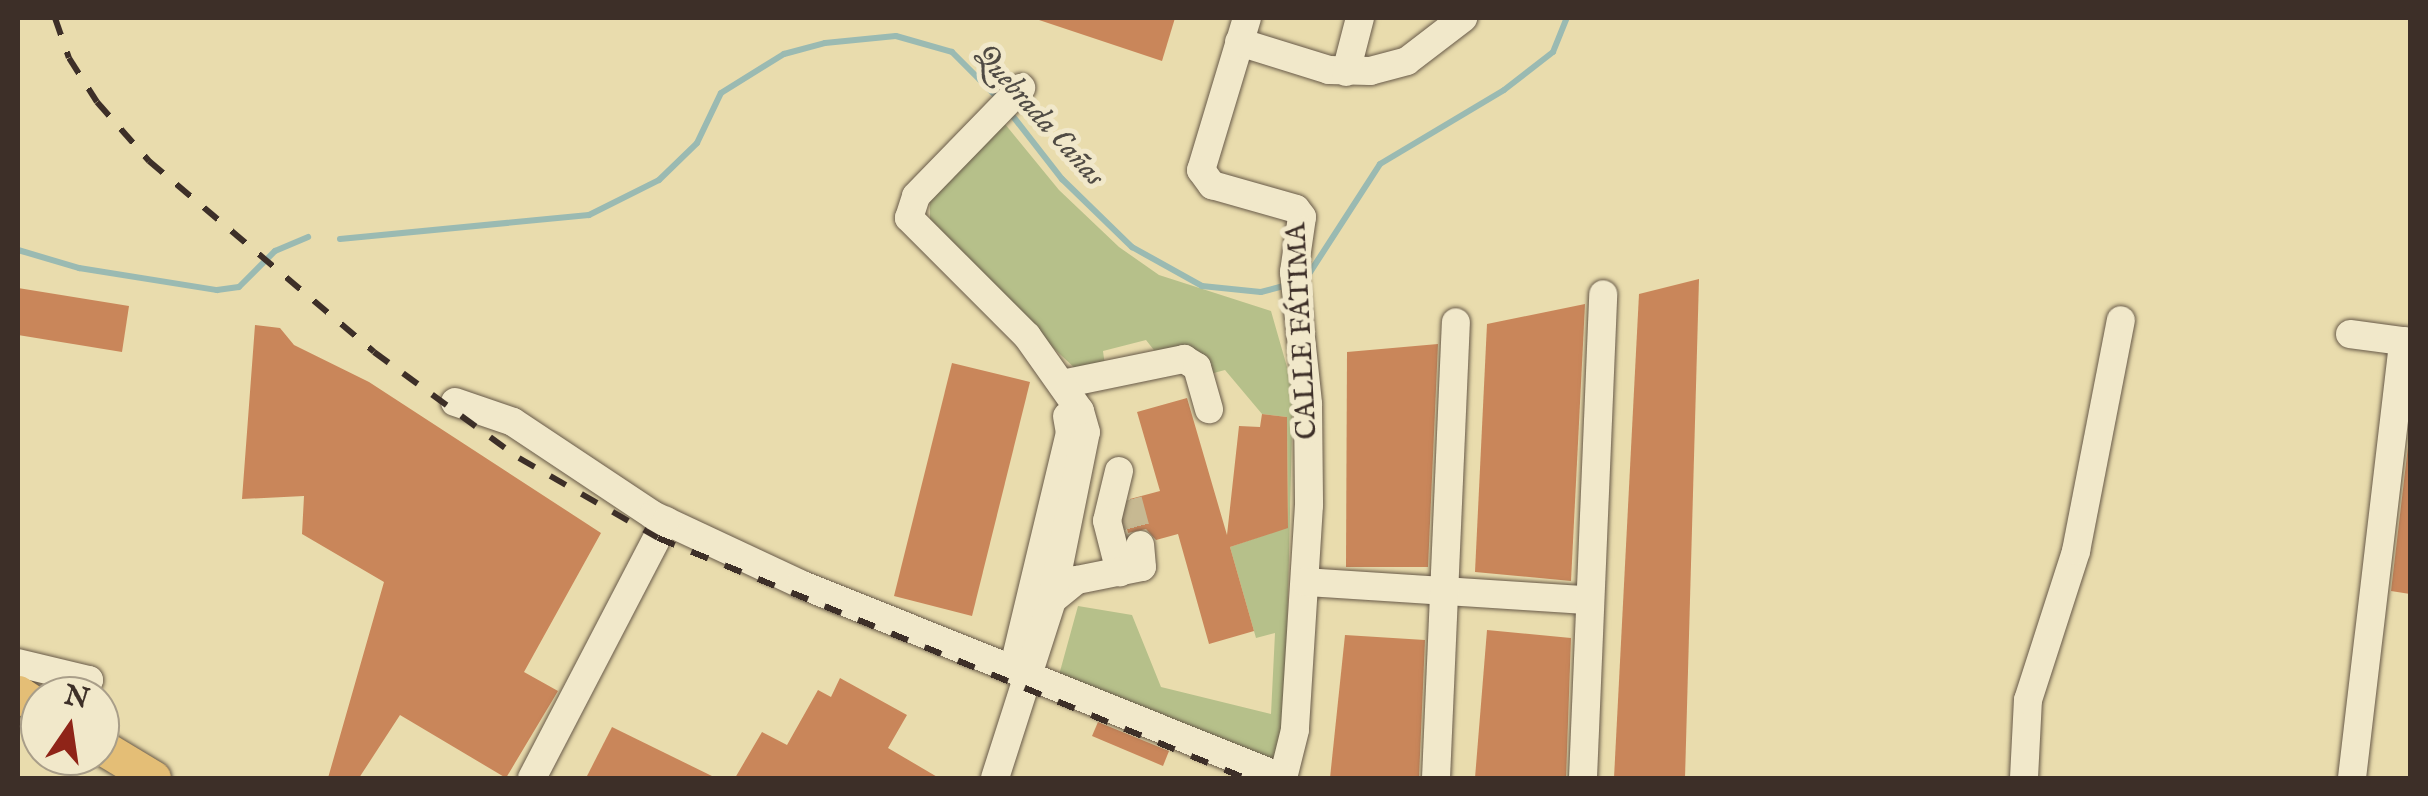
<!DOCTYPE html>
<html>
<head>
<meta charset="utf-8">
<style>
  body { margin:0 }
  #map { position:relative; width:2428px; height:796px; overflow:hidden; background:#e9dcad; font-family:"IM FELL English",serif }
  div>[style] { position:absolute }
  .green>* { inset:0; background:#b6c08a }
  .stream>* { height:6px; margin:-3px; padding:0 3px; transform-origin:3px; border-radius:3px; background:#9abab2 }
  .building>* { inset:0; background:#c9865a }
  .minor-tunnel>* { height:28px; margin-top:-14px; transform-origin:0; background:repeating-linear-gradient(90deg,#c7b992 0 28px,transparent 0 42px) }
  .roads { filter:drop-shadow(0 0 2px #685a49) drop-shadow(0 0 2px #685a49) }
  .minor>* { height:28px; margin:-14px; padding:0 14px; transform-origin:14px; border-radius:14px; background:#f1e8ca }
  .major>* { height:35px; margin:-17.5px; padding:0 17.5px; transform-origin:17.5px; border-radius:17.5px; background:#e4be76 }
  .rail>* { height:6px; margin-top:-3px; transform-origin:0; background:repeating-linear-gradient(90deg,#3d2f28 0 18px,transparent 0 36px) }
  span { translate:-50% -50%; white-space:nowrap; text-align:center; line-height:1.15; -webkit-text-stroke:10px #f1e8ca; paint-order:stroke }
  .street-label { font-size:28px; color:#3d2f28 }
  .water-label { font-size:30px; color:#504b44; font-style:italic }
  .frame { position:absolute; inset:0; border:20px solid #3d2f28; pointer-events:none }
  .north { position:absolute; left:20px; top:676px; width:100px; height:100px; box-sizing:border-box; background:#f1e8ca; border:2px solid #a99e89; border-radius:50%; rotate:13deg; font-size:28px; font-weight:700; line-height:40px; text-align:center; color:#3d2f28 }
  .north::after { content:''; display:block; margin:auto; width:35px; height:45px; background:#8f2418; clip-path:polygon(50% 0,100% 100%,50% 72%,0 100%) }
</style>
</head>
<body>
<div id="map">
  <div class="green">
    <div style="clip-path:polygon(1005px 124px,1059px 190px,1119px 247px,1159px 275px,1271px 311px,1293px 388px,1284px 764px,1059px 675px,1078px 606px,1132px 615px,1161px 687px,1271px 714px,1275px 633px,1256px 638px,1230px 547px,1288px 527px,1287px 417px,1262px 414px,1225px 370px,1210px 374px,1157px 354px,1146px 340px,1103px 351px,1105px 366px,1080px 373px,943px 244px,930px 220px,930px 197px)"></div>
  </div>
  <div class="stream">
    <div style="left:1008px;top:110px;width:88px;rotate:52deg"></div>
    <div style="left:1062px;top:179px;width:98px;rotate:44.2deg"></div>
    <div style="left:1132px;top:247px;width:80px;rotate:29.1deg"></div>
    <div style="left:1202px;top:286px;width:59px;rotate:5.8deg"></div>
    <div style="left:1261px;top:292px;width:28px;rotate:-15deg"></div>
    <div style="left:340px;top:239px;width:250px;rotate:-5.5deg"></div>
    <div style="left:589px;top:215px;width:78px;rotate:-26.6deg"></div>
    <div style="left:659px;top:180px;width:53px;rotate:-44.2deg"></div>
    <div style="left:697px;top:143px;width:55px;rotate:-64.4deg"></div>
    <div style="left:721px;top:93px;width:74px;rotate:-31.8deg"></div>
    <div style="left:784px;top:54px;width:42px;rotate:-15deg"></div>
    <div style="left:825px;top:43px;width:71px;rotate:-5.6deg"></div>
    <div style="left:896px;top:36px;width:58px;rotate:15.9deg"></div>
    <div style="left:952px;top:52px;width:68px;rotate:45deg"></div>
    <div style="left:18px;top:250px;width:64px;rotate:16.4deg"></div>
    <div style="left:79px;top:268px;width:140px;rotate:9.1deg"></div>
    <div style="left:217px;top:290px;width:22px;rotate:-8deg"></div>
    <div style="left:239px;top:287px;width:51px;rotate:-45deg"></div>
    <div style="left:275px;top:251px;width:36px;rotate:-23deg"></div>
    <div style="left:1305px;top:280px;width:138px;rotate:-57.1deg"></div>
    <div style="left:1380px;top:164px;width:144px;rotate:-30.8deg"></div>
    <div style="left:1504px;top:90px;width:62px;rotate:-37.8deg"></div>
    <div style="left:1553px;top:52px;width:37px;rotate:-68deg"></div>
  </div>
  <div class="building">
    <div style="clip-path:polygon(1033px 18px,1175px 18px,1162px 61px)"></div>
    <div style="clip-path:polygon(1699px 279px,1685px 778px,1614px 778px,1639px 294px)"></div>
    <div style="clip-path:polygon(18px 288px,129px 306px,122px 352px,18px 335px)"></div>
    <div style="clip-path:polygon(1585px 304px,1571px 581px,1475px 572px,1487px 324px)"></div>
    <div style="clip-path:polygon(255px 325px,280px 328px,294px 345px,369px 382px,601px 533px,524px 672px,558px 691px,506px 778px,400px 715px,359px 778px,328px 778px,384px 582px,302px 534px,304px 496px,242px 499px)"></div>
    <div style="clip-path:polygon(1438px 344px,1428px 567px,1346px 567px,1347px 352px)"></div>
    <div style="clip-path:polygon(952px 363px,1030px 382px,972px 616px,894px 596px)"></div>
    <div style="clip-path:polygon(1187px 398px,1227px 535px,1239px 426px,1260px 427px,1262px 414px,1287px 417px,1288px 528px,1230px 547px,1254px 631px,1209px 644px,1178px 534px,1156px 540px,1146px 529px,1128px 533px,1125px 521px,1130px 499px,1160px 491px,1137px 412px)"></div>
    <div style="clip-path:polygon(2409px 438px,2410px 438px,2410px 594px,2391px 591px)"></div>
    <div style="clip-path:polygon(1487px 630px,1571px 638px,1566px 778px,1475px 778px)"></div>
    <div style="clip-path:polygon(1345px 635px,1425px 640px,1419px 778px,1330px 778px)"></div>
    <div style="clip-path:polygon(840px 678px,907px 715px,888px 748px,939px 778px,735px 778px,762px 732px,787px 745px,818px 690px,831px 697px)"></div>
    <div style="clip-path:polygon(1098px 722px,1169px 751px,1163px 766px,1092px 736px)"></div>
    <div style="clip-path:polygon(612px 727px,716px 778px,586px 778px)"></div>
  </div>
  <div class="minor-tunnel">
    <div style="left:1128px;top:500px;width:47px;rotate:75.1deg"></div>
  </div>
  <div class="roads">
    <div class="minor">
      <div style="left:1247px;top:18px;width:159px;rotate:106.8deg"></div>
      <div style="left:1201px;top:170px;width:19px;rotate:54deg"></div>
      <div style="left:1212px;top:185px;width:87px;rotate:15.9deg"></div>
      <div style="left:1296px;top:209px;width:10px;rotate:53deg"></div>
      <div style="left:1302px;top:217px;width:56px;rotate:98.3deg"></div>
      <div style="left:1294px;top:272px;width:133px;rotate:83.9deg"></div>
      <div style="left:1308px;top:404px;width:101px;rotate:89.4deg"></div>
      <div style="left:1309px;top:505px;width:225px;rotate:93.6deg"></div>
      <div style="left:1295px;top:730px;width:49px;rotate:104deg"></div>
      <div style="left:1239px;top:42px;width:94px;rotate:17.3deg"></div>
      <div style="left:1329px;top:70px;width:41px;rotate:1.4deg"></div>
      <div style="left:1370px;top:71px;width:38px;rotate:-15deg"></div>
      <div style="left:1407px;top:61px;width:71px;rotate:-37.5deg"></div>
      <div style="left:1346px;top:72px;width:56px;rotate:-75.5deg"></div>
      <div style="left:2350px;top:334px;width:61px;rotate:7.6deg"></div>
      <div style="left:1062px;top:384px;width:125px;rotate:-11.6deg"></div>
      <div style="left:1184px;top:359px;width:15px;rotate:32deg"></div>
      <div style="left:1197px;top:367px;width:44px;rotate:74.1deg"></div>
      <div style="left:455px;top:402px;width:61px;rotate:19deg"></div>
      <div style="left:513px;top:422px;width:168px;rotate:33.6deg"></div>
      <div style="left:653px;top:515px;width:162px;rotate:25.1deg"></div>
      <div style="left:800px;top:584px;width:521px;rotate:21.88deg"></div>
      <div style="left:1119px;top:471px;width:51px;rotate:103.5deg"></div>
      <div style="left:1107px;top:521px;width:53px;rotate:75.7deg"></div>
      <div style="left:1306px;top:582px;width:282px;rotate:3.7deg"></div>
      <div style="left:1052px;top:600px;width:32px;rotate:-39deg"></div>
      <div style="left:1077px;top:580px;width:66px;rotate:-11.3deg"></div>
      <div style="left:1142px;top:567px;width:22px;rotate:-95deg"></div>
      <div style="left:18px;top:663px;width:73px;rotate:13.5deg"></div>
      <div style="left:89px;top:680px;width:18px;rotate:119deg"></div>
      <div style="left:1014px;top:666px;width:240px;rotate:-76.5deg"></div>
      <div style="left:1070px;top:433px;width:17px;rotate:-100deg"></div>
      <div style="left:532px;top:778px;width:290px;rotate:-62.5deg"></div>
      <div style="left:995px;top:778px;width:187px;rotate:-72.2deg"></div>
      <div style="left:1052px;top:600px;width:171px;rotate:-78.6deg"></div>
      <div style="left:1086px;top:432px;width:22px;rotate:-106deg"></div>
      <div style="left:1080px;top:411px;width:92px;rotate:-125.2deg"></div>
      <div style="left:1027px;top:336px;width:167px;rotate:-135deg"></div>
      <div style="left:909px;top:218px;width:23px;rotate:-72deg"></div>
      <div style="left:916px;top:196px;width:151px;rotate:-45.8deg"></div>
      <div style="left:1436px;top:778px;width:456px;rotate:-87.5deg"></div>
      <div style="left:1583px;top:778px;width:484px;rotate:-87.6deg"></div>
      <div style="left:2024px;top:778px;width:78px;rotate:-87.1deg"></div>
      <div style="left:2028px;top:700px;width:157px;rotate:-72.1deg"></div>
      <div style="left:2076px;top:551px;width:235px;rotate:-79deg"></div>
      <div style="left:2352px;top:778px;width:440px;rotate:-83.3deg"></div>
    </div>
    <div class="major">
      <div style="left:18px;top:693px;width:27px;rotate:34deg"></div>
      <div style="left:100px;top:746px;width:62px;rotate:31.1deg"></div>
    </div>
  </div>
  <div class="rail">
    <div style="left:55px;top:18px;width:42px;rotate:70.7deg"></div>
    <div style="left:69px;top:58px;width:52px;rotate:57.5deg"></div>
    <div style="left:97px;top:102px;width:79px;rotate:48.6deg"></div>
    <div style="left:149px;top:161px;width:295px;rotate:40.3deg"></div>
    <div style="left:374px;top:352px;width:180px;rotate:36.2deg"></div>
    <div style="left:519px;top:458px;width:160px;rotate:29.9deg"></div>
    <div style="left:658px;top:538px;width:634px;rotate:22.24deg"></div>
  </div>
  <div class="street-label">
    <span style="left:1303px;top:331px;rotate:-93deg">CALLE FÁTIMA</span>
  </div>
  <div class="water-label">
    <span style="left:1039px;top:116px;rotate:48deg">Quebrada Cañas</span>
  </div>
  <div class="frame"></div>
  <div class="north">N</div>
</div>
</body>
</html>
